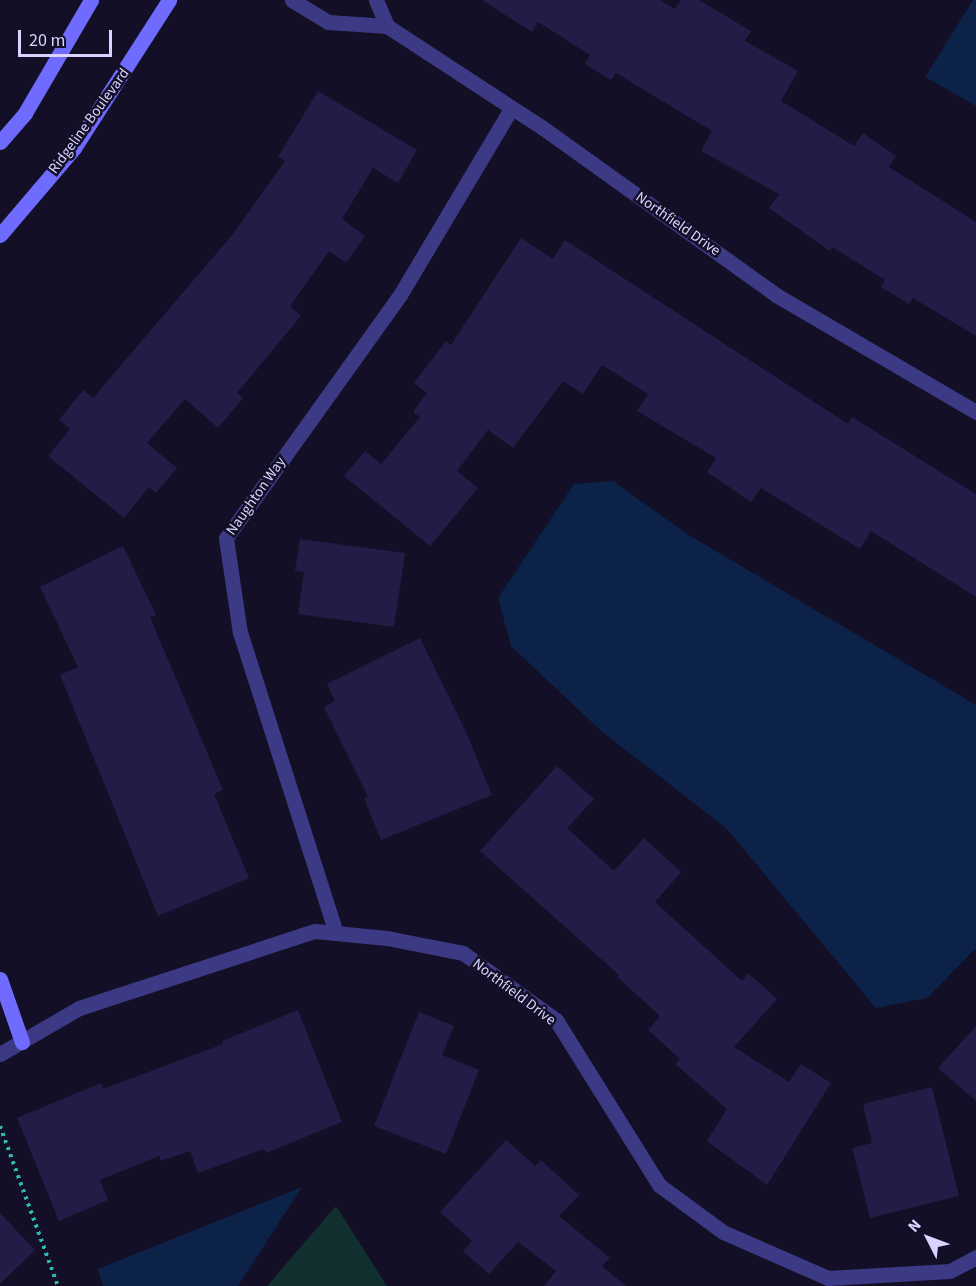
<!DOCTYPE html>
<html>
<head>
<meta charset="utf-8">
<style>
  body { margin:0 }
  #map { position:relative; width:976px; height:1286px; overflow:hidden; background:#130f26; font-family:"Source Sans 3",sans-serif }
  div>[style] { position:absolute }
  .green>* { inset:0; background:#12302f }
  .water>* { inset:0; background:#0c2248 }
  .building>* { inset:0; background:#241b47 }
  .path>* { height:4px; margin-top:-2px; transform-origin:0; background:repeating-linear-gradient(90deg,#2fb8b0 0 3px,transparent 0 7.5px) }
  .street>* { height:15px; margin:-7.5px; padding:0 7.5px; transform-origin:7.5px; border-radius:7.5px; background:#3d3a85 }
  .secondary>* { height:15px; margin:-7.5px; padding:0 7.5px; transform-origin:7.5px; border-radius:7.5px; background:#6f6bff }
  span { translate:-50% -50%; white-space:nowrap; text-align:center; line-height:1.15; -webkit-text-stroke:5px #130f26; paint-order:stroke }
  .street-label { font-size:15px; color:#d9d4ff }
  .north { position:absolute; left:898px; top:1208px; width:60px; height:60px; -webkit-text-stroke:4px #130f26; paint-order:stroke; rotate:312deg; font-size:16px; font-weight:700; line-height:24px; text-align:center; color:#d9d4ff }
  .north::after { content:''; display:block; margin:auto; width:21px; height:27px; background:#d9d4ff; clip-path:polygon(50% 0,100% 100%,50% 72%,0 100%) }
  .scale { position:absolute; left:18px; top:30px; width:94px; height:27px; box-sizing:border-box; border:3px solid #d9d4ff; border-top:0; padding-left:8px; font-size:18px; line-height:21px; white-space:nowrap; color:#d9d4ff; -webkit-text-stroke:4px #130f26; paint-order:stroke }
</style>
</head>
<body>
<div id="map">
  <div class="green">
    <div style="clip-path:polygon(336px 1206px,387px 1286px,266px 1286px,267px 1286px)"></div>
  </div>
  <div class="water">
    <div style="clip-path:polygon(973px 0,976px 0,976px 106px,925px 77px)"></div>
    <div style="clip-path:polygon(613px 481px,687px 534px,976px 705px,976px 948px,927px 998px,876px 1008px,726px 828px,600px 730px,511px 646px,498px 598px,574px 484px)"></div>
    <div style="clip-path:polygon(302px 1187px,238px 1286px,103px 1286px,98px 1269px)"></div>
  </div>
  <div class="building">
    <div style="clip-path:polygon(482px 0,660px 0,675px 9px,681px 0,699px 0,751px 31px,745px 41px,798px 71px,781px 101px,854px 146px,863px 133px,896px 156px,889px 167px,976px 222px,976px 336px,913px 298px,909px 304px,881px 287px,885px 280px,832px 247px,830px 251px,769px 208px,779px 194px,701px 151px,712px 131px,616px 73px,611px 80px,585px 64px,590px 55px,538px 22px,532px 32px)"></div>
    <div style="clip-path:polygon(318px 91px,417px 150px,398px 183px,373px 168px,342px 219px,365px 236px,346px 263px,329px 251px,290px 306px,301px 316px,237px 393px,243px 398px,218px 428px,185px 399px,147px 443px,177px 468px,156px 493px,149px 487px,124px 518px,48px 456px,70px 429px,59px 420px,83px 390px,93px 398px,233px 234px,285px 161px,278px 157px)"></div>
    <div style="clip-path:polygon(521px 238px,553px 259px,565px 240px,848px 424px,852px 417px,976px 494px,976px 597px,871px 531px,860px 549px,761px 488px,751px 502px,707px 472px,716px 458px,637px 411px,648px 394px,602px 365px,583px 394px,563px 381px,513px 448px,488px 430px,457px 471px,478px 488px,430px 546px,344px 476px,365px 451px,381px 464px,420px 417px,413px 412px,427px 393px,414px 383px,446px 341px,451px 345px)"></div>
    <div style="clip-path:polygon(300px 539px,405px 553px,394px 627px,298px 614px,304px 572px,295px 571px)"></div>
    <div style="clip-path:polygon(123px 546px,156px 615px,150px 617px,223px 790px,214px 794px,249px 878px,158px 916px,60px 675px,78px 667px,40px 587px)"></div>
    <div style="clip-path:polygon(420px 638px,466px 732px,492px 795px,381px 840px,364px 798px,368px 797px,324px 707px,335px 701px,327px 684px)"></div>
    <div style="clip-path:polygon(557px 766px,594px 799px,567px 828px,614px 871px,644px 838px,681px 872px,655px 902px,742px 981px,748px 973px,777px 999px,734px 1047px,789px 1082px,801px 1064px,831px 1083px,767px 1185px,707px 1141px,727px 1109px,675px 1064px,680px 1059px,648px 1030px,660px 1016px,617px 977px,619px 975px,480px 851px)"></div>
    <div style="clip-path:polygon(298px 1010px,342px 1122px,266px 1153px,264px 1149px,198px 1173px,190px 1151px,161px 1161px,159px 1156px,100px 1180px,108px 1200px,59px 1221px,17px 1118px,101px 1083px,103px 1089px,223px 1044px,222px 1041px)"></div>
    <div style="clip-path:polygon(419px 1012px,454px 1026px,442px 1055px,479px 1070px,446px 1154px,374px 1126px)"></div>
    <div style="clip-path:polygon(976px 1026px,976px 1101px,938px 1068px)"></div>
    <div style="clip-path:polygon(932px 1087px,959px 1196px,870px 1218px,852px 1148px,872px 1143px,863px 1104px)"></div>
    <div style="clip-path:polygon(506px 1140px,535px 1166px,541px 1160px,579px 1195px,559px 1216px,610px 1258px,602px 1266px,626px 1286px,544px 1286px,556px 1271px,518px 1242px,489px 1274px,463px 1251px,472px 1241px,440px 1212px)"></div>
    <div style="clip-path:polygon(0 1213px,35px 1250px,0 1284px)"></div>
  </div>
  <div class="path">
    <div style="left:0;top:1126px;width:170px;rotate:70.1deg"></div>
  </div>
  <div class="street">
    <div style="left:292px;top:0;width:42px;rotate:31.4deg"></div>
    <div style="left:328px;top:22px;width:59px;rotate:3.9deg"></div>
    <div style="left:387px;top:26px;width:186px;rotate:33.2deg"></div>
    <div style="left:543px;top:128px;width:287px;rotate:35.6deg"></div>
    <div style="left:776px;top:295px;width:232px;rotate:30.3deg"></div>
    <div style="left:376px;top:0;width:28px;rotate:67deg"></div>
    <div style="left:336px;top:933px;width:315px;rotate:-107.7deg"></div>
    <div style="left:240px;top:633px;width:96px;rotate:-98.4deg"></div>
    <div style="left:226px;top:538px;width:299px;rotate:-54.4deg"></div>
    <div style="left:400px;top:295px;width:217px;rotate:-59.2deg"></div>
    <div style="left:0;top:1054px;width:91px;rotate:-30.2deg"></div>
    <div style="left:79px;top:1008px;width:248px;rotate:-18.1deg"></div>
    <div style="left:315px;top:931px;width:72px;rotate:5.6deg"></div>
    <div style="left:387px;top:938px;width:77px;rotate:11.2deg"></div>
    <div style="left:463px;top:953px;width:115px;rotate:35.8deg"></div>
    <div style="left:556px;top:1020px;width:195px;rotate:58deg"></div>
    <div style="left:659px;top:1185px;width:79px;rotate:36.3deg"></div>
    <div style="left:723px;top:1232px;width:115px;rotate:23.7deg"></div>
    <div style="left:828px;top:1278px;width:122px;rotate:-3.3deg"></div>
    <div style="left:950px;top:1271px;width:30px;rotate:-28deg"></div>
  </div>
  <div class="secondary">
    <div style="left:0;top:142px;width:38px;rotate:-49deg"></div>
    <div style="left:25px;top:113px;width:131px;rotate:-59.7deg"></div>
    <div style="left:0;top:235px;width:114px;rotate:-49.6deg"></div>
    <div style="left:74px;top:148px;width:176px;rotate:-57.3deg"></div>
    <div style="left:0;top:979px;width:67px;rotate:70.8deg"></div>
  </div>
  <div class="street-label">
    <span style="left:89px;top:121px;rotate:-54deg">Ridgeline Boulevard</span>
    <span style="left:678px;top:224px;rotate:35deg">Northfield Drive</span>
    <span style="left:256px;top:496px;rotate:-55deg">Naughton Way</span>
    <span style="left:514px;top:992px;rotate:37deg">Northfield Drive</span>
  </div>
  <div class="north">N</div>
  <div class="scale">20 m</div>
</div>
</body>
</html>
